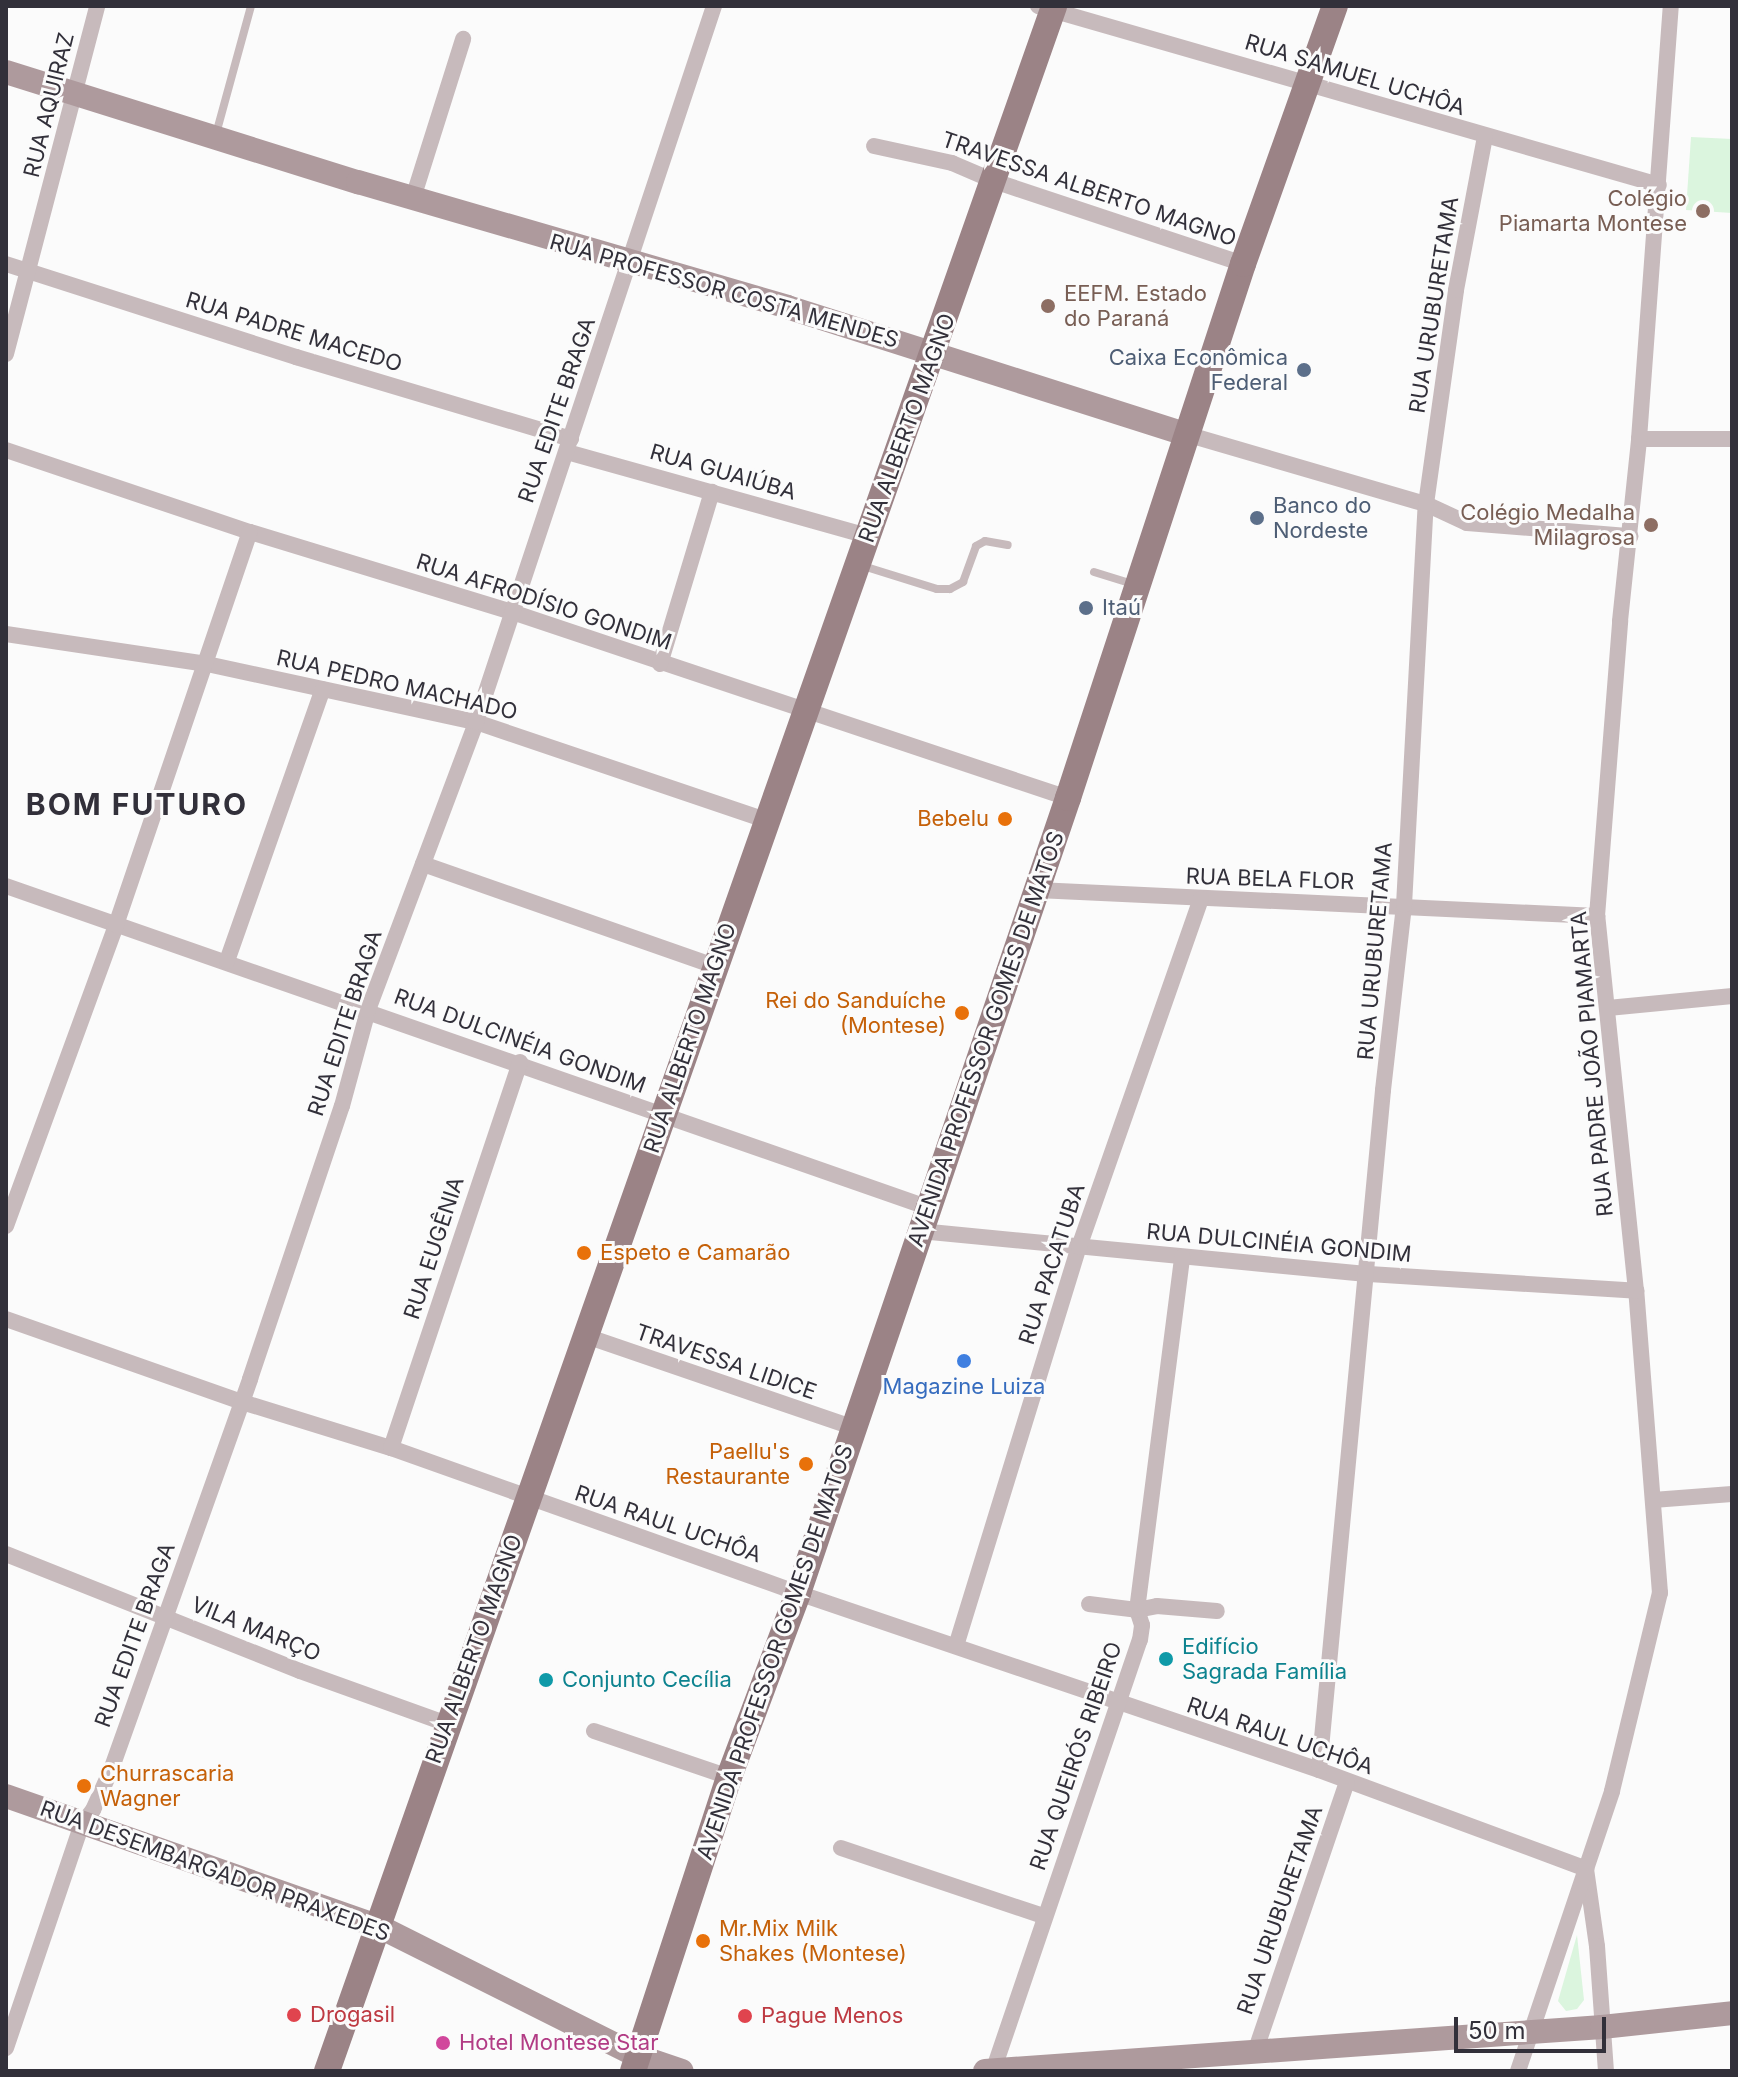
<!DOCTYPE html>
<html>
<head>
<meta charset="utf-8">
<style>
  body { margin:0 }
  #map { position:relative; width:1738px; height:2077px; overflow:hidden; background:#fbfbfb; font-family:Inter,sans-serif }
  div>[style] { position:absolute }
  .green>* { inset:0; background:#dbf5de }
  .lane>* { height:8px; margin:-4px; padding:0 4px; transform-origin:4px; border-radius:4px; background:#c7babc }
  .street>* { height:16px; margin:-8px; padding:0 8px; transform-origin:8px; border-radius:8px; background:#c7babc }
  .secondary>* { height:24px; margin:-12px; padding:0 12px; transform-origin:12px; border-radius:12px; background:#ae9a9d }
  .primary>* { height:26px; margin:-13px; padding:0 13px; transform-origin:13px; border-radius:13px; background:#9b8386 }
  .dots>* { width:22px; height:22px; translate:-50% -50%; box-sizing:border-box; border:4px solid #fbfbfb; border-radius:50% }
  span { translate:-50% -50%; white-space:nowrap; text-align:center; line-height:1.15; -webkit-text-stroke:6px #fbfbfb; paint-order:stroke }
  .street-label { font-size:22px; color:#32303a }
  .education-label { font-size:22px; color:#785e54 }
  .right { translate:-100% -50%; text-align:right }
  .left { translate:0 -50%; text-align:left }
  .service-label { font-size:22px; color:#4e5e75 }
  .food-label { font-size:22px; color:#c56008 }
  .shop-label { font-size:22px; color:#366cbe }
  .culture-label { font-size:22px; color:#0d838f }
  .health-label { font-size:22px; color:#be3a42 }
  .hotel-label { font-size:22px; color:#b23c85 }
  .district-label { font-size:30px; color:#32303a; font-weight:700; letter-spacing:2px }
  .frame { position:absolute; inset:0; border:8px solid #32303a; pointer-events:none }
  .scale { position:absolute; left:1454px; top:2017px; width:152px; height:36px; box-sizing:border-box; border:4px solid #32303a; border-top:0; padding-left:10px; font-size:24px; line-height:28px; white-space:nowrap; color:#32303a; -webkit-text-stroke:6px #fbfbfb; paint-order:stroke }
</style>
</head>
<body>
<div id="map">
  <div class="green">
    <div style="clip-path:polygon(1691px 137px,1732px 139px,1732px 213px,1686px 210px)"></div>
    <div style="clip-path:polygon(1577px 1935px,1584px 2000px,1577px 2009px,1566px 2011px,1558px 2001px)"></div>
  </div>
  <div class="lane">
    <div style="left:216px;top:134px;width:133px;rotate:-74.7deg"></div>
    <div style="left:863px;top:566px;width:77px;rotate:17.3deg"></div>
    <div style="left:937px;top:589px;width:13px"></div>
    <div style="left:950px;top:589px;width:15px;rotate:-28deg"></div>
    <div style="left:963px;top:582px;width:38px;rotate:-70deg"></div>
    <div style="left:976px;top:546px;width:10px;rotate:-29deg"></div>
    <div style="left:985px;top:541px;width:23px;rotate:10deg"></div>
    <div style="left:1094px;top:572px;width:44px;rotate:17.2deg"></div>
  </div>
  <div class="street">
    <div style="left:1038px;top:6px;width:646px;rotate:16.08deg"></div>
    <div style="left:874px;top:146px;width:80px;rotate:12.3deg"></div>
    <div style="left:952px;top:163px;width:46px;rotate:23.2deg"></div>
    <div style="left:994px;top:181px;width:262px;rotate:18.4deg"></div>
    <div style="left:413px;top:198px;width:167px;rotate:-72.5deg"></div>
    <div style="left:6px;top:264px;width:305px;rotate:17.8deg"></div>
    <div style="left:296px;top:357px;width:287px;rotate:16.6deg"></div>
    <div style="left:6px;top:354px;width:360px;rotate:-75.3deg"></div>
    <div style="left:1186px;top:434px;width:250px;rotate:16.3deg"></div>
    <div style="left:1426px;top:504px;width:45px;rotate:24.9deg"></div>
    <div style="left:1467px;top:523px;width:164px;rotate:4.6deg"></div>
    <div style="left:1639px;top:439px;width:93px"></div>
    <div style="left:6px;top:450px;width:257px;rotate:18.6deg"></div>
    <div style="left:250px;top:532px;width:274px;rotate:17deg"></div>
    <div style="left:512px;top:612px;width:586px;rotate:18.5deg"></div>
    <div style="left:567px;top:452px;width:313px;rotate:15.6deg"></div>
    <div style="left:6px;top:634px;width:203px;rotate:8.5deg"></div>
    <div style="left:207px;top:664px;width:275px;rotate:12.2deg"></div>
    <div style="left:476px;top:722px;width:309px;rotate:18.7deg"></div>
    <div style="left:660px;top:664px;width:180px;rotate:-73.2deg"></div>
    <div style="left:423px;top:864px;width:308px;rotate:19.3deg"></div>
    <div style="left:6px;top:886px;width:975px;rotate:19.22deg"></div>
    <div style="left:1037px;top:890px;width:561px;rotate:2.66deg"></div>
    <div style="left:227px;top:961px;width:288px;rotate:-70.6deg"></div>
    <div style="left:1608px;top:1008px;width:125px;rotate:-5.5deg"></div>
    <div style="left:6px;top:1226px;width:320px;rotate:-69.9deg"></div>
    <div style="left:116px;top:925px;width:415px;rotate:-71.2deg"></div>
    <div style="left:920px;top:1231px;width:451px;rotate:5.5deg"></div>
    <div style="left:1369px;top:1274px;width:268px;rotate:3.6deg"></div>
    <div style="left:6px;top:1319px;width:250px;rotate:19.4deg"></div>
    <div style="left:242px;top:1402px;width:156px;rotate:17.2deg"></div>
    <div style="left:391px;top:1448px;width:432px;rotate:19.6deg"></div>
    <div style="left:798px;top:1593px;width:550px;rotate:18.76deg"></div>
    <div style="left:1319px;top:1770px;width:285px;rotate:20.3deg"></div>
    <div style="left:1586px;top:1869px;width:78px;rotate:81.9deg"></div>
    <div style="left:1597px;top:1946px;width:125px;rotate:85.9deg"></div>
    <div style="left:586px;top:1336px;width:281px;rotate:18.9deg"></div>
    <div style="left:391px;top:1448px;width:407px;rotate:-71.5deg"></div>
    <div style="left:1653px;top:1500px;width:79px;rotate:-4.3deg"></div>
    <div style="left:6px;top:1554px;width:316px;rotate:21.7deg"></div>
    <div style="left:300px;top:1671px;width:156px;rotate:19.8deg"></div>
    <div style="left:1089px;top:1604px;width:48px;rotate:7.1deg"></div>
    <div style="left:1137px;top:1610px;width:20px;rotate:-11deg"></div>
    <div style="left:1157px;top:1606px;width:60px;rotate:4.8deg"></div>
    <div style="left:956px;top:1646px;width:418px;rotate:-72.9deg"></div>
    <div style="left:1079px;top:1247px;width:369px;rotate:-70.7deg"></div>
    <div style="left:594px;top:1731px;width:143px;rotate:18.8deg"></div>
    <div style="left:1319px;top:1770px;width:683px;rotate:-84.62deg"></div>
    <div style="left:1383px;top:1090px;width:186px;rotate:-83.5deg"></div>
    <div style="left:1404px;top:905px;width:402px;rotate:-86.9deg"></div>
    <div style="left:1426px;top:504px;width:216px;rotate:-82deg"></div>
    <div style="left:1456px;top:290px;width:156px;rotate:-79.3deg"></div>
    <div style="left:841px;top:1848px;width:213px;rotate:18.6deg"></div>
    <div style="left:6px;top:2048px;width:237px;rotate:-71.3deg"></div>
    <div style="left:82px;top:1824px;width:18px;rotate:-52deg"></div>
    <div style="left:93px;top:1810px;width:44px;rotate:-65.8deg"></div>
    <div style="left:111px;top:1770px;width:415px;rotate:-70.4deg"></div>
    <div style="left:250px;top:1379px;width:288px;rotate:-71.4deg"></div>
    <div style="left:342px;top:1106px;width:99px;rotate:-74.8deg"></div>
    <div style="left:368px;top:1010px;width:308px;rotate:-69.4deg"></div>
    <div style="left:476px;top:722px;width:755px;rotate:-71.61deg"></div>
    <div style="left:1255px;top:2052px;width:285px;rotate:-71.2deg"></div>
    <div style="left:993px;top:2071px;width:455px;rotate:-71.2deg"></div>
    <div style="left:1140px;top:1640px;width:15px;rotate:-82deg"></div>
    <div style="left:1142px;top:1625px;width:16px;rotate:-108deg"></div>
    <div style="left:1137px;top:1610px;width:356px;rotate:-82.7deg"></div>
    <div style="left:1518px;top:2071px;width:295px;rotate:-71.4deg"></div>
    <div style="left:1612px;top:1791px;width:204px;rotate:-76.4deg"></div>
    <div style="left:1660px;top:1593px;width:303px;rotate:-94.5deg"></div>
    <div style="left:1636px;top:1291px;width:377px;rotate:-95.9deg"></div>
    <div style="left:1597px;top:916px;width:296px;rotate:-85.5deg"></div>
    <div style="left:1620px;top:621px;width:183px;rotate:-84deg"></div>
    <div style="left:1639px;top:439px;width:434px;rotate:-85.8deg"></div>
  </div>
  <div class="secondary">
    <div style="left:6px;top:72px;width:369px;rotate:17.4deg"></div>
    <div style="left:358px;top:182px;width:447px;rotate:16.2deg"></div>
    <div style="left:787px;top:307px;width:419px;rotate:17.7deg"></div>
    <div style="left:6px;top:1796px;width:394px;rotate:19.3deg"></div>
    <div style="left:378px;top:1926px;width:291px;rotate:26.6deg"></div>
    <div style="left:638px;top:2056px;width:46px;rotate:18.8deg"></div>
    <div style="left:985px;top:2071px;width:619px;rotate:-4.08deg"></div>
    <div style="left:1602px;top:2027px;width:131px;rotate:-6.1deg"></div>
  </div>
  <div class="primary">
    <div style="left:327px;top:2071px;width:2189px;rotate:-70.6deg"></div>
    <div style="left:633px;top:2071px;width:309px;rotate:-71.9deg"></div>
    <div style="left:729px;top:1777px;width:197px;rotate:-69.4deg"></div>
    <div style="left:798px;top:1593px;width:840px;rotate:-71.24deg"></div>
    <div style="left:1068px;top:798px;width:562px;rotate:-71.86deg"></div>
    <div style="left:1243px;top:264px;width:274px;rotate:-70.4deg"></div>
  </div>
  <div class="dots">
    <div style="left:1703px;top:211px;background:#8d6e63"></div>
    <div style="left:1048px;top:306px;background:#8d6e63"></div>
    <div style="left:1304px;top:370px;background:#5c6f8a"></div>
    <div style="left:1257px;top:518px;background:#5c6f8a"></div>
    <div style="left:1651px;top:525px;background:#8d6e63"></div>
    <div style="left:1086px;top:608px;background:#5c6f8a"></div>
    <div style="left:1005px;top:819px;background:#e8710a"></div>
    <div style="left:962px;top:1013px;background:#e8710a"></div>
    <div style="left:584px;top:1253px;background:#e8710a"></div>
    <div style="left:964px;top:1361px;background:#3f7fe0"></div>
    <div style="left:806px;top:1464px;background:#e8710a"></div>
    <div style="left:1166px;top:1659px;background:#0f9aa8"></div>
    <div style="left:546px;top:1680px;background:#0f9aa8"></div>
    <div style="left:84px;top:1786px;background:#e8710a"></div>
    <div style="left:703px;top:1941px;background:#e8710a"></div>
    <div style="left:294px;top:2015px;background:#e0444e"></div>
    <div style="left:745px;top:2016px;background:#e0444e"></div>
    <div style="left:443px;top:2043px;background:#d1479c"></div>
  </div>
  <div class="street-label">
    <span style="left:1355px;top:75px;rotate:17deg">RUA SAMUEL UCHÔA</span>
    <span style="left:49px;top:105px;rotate:-76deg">RUA AQUIRAZ</span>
    <span style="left:1089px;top:189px;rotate:19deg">TRAVESSA ALBERTO MAGNO</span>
    <span style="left:724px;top:291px;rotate:16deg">RUA PROFESSOR COSTA MENDES</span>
    <span style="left:1434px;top:305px;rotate:-81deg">RUA URUBURETAMA</span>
    <span style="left:294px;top:332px;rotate:17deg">RUA PADRE MACEDO</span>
    <span style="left:557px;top:410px;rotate:-71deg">RUA EDITE BRAGA</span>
    <span style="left:907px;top:428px;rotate:-70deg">RUA ALBERTO MAGNO</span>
    <span style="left:723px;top:472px;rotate:16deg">RUA GUAIÚBA</span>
    <span style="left:544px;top:602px;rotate:18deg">RUA AFRODÍSIO GONDIM</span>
    <span style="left:397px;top:685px;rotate:13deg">RUA PEDRO MACHADO</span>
    <span style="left:1270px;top:879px;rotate:2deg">RUA BELA FLOR</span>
    <span style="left:1375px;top:951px;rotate:-85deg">RUA URUBURETAMA</span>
    <span style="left:345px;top:1023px;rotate:-72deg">RUA EDITE BRAGA</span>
    <span style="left:690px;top:1038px;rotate:-71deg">RUA ALBERTO MAGNO</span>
    <span style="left:986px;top:1039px;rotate:-71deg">AVENIDA PROFESSOR GOMES DE MATOS</span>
    <span style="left:520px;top:1041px;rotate:20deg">RUA DULCINÉIA GONDIM</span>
    <span style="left:1592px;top:1064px;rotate:-95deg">RUA PADRE JOÃO PIAMARTA</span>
    <span style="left:1279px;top:1243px;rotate:5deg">RUA DULCINÉIA GONDIM</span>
    <span style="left:434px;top:1248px;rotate:-72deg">RUA EUGÊNIA</span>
    <span style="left:1052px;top:1264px;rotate:-72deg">RUA PACATUBA</span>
    <span style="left:726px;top:1362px;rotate:19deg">TRAVESSA LIDICE</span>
    <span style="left:668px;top:1524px;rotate:19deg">RUA RAUL UCHÔA</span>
    <span style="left:256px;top:1629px;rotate:22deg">VILA MARÇO</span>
    <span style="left:135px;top:1635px;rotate:-70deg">RUA EDITE BRAGA</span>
    <span style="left:474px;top:1649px;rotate:-70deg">RUA ALBERTO MAGNO</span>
    <span style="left:775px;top:1652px;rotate:-71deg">AVENIDA PROFESSOR GOMES DE MATOS</span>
    <span style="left:1280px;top:1736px;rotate:19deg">RUA RAUL UCHÔA</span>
    <span style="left:1076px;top:1756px;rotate:-71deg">RUA QUEIRÓS RIBEIRO</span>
    <span style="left:215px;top:1871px;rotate:20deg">RUA DESEMBARGADOR PRAXEDES</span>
    <span style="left:1280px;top:1910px;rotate:-71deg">RUA URUBURETAMA</span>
  </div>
  <div class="education-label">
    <span class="right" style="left:1687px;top:211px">Colégio<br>Piamarta Montese</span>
    <span class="left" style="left:1064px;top:306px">EEFM. Estado<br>do Paraná</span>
    <span class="right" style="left:1635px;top:525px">Colégio Medalha<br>Milagrosa</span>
  </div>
  <div class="service-label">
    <span class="right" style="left:1288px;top:370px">Caixa Econômica<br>Federal</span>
    <span class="left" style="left:1273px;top:518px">Banco do<br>Nordeste</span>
    <span class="left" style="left:1102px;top:608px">Itaú</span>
  </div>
  <div class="food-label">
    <span class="right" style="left:989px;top:819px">Bebelu</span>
    <span class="right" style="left:946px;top:1013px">Rei do Sanduíche<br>(Montese)</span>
    <span class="left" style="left:600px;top:1253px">Espeto e Camarão</span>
    <span class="right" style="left:790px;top:1464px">Paellu's<br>Restaurante</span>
    <span class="left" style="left:100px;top:1786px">Churrascaria<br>Wagner</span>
    <span class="left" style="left:719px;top:1941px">Mr.Mix Milk<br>Shakes (Montese)</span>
  </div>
  <div class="shop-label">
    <span style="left:964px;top:1387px">Magazine Luiza</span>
  </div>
  <div class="culture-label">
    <span class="left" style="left:1182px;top:1659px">Edifício<br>Sagrada Família</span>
    <span class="left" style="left:562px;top:1680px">Conjunto Cecília</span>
  </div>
  <div class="health-label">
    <span class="left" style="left:310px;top:2015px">Drogasil</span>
    <span class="left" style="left:761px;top:2016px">Pague Menos</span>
  </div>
  <div class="hotel-label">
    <span class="left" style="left:459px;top:2043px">Hotel Montese Star</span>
  </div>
  <div class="district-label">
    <span style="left:137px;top:804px">BOM FUTURO</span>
  </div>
  <div class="frame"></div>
  <div class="scale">50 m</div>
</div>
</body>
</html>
